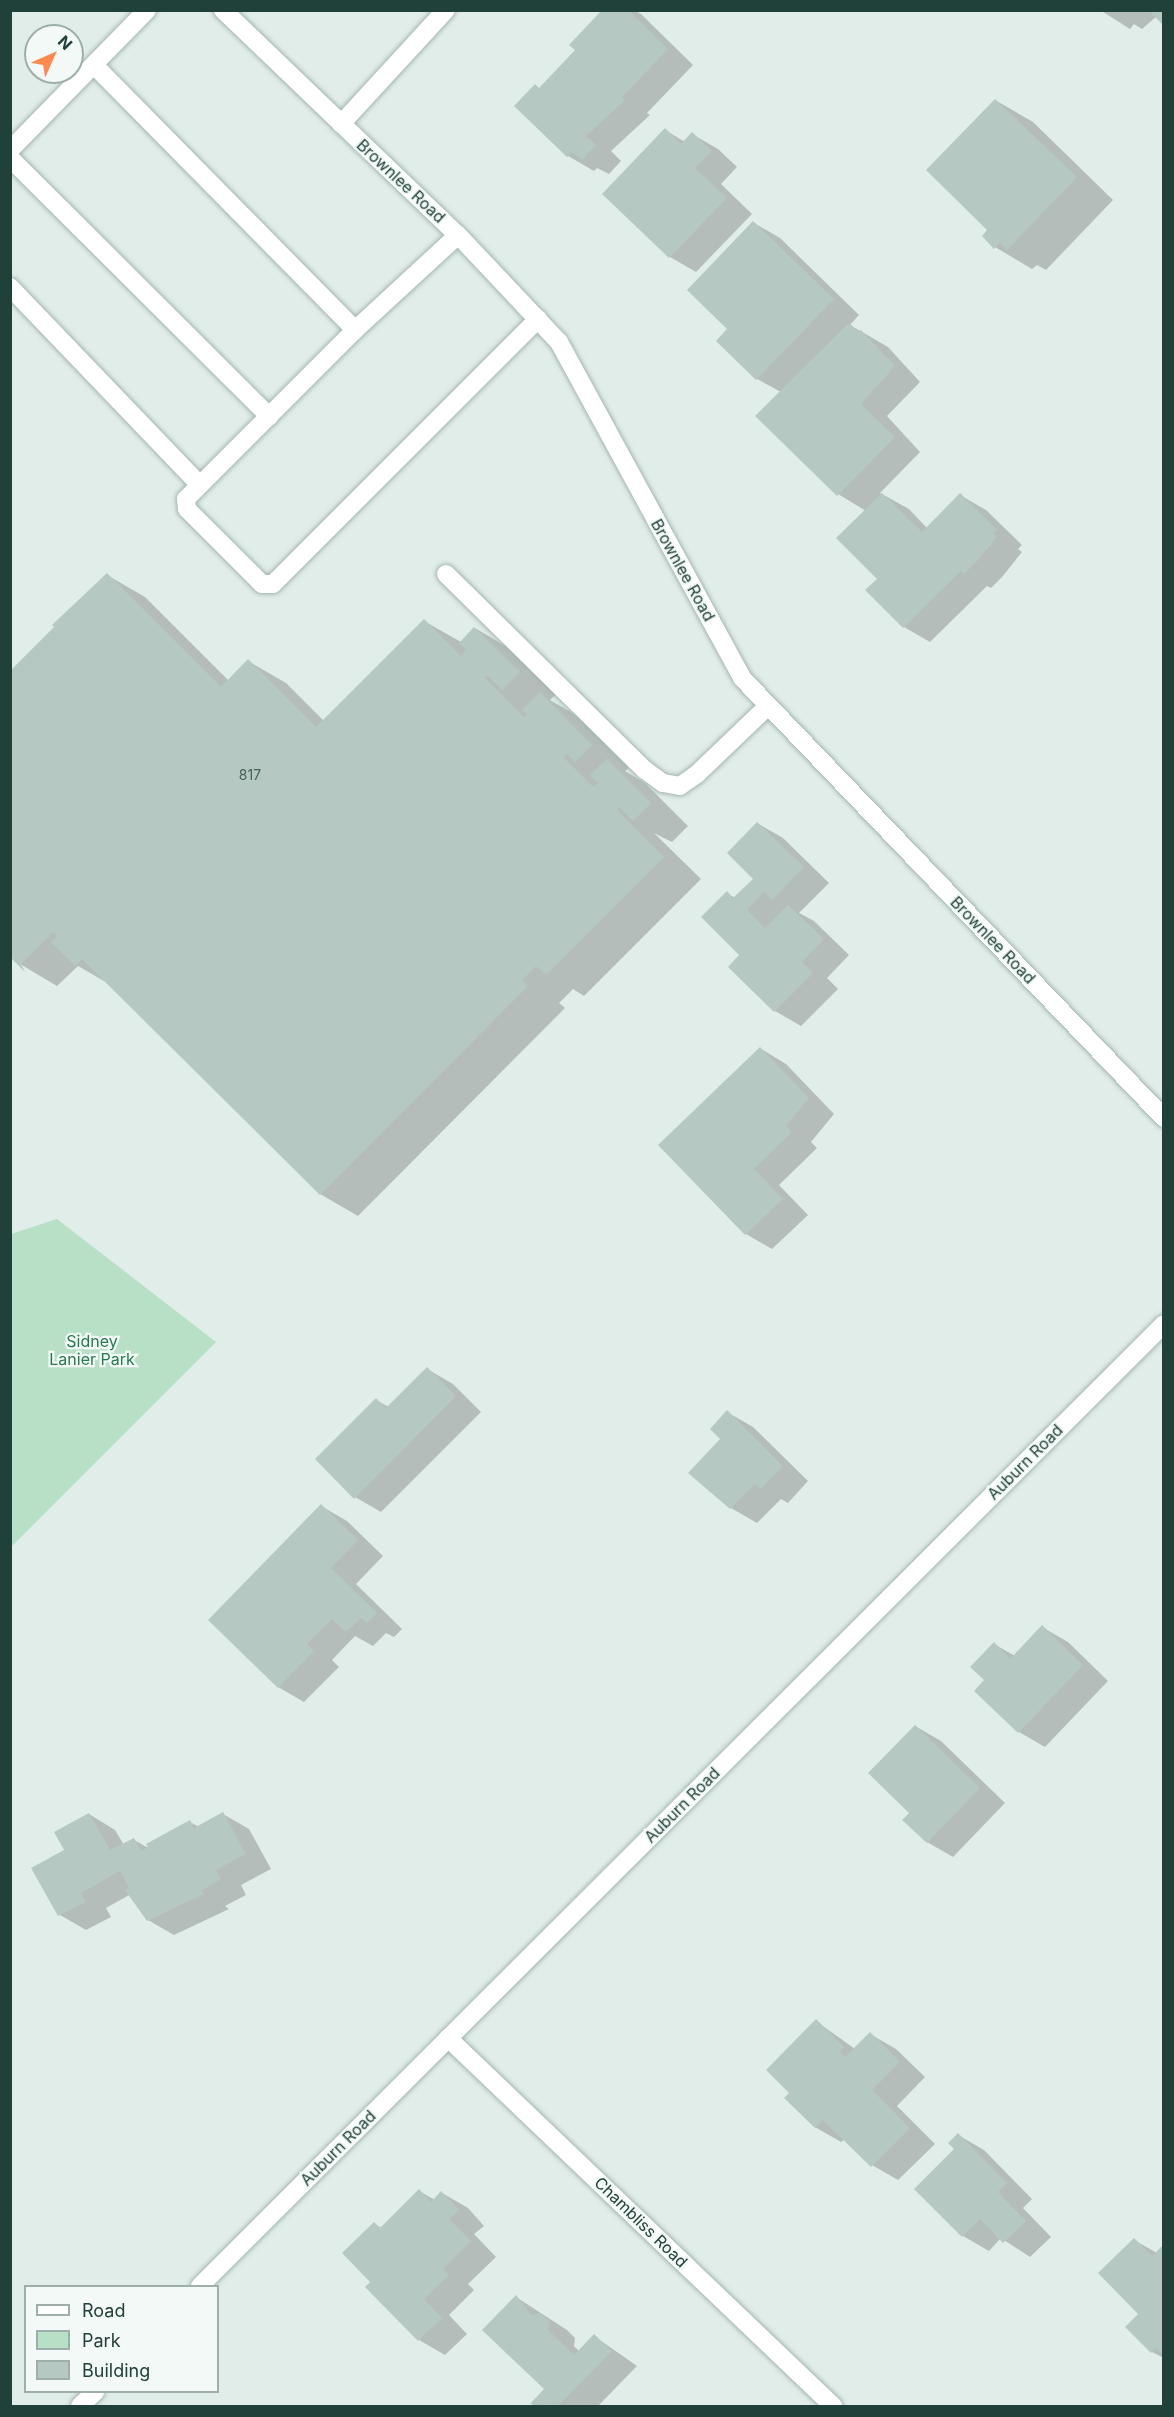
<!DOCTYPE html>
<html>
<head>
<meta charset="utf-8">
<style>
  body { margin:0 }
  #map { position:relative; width:1174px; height:2417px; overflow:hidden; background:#e1ede9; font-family:Inter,sans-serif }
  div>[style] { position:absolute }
  .green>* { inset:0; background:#b8e0c7 }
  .shadow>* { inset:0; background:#0003 }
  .building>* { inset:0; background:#b6c8c2 }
  .roads { filter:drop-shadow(0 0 2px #a3b6b1) drop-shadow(0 0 2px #a3b6b1) }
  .service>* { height:18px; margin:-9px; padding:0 9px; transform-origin:9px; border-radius:9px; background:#fff }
  .minor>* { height:18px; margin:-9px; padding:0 9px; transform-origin:9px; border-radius:9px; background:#fff }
  .tertiary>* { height:18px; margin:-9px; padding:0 9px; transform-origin:9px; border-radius:9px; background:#fff }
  span { translate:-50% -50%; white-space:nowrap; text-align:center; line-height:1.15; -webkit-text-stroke:4.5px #f2f9f6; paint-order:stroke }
  .number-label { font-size:14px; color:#46625c }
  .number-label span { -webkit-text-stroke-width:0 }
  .street-label { font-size:16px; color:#20403a }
  .park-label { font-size:16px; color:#267a4f }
  .frame { position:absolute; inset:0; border:12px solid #20403a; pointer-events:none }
  .legend { position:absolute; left:24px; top:2285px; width:195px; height:108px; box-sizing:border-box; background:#f2f9f6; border:2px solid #9eafab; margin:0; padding:8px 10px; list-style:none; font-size:18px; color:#20403a }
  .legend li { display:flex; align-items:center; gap:12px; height:30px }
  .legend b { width:30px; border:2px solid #9eafab }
  .north { position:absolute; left:24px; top:24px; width:60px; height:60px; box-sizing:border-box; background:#f2f9f6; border:2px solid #9eafab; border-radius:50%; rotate:45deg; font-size:16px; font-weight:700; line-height:24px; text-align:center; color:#20403a }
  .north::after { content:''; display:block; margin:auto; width:21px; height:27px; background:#fe8a4f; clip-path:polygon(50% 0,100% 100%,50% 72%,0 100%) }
</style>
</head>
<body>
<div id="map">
  <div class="green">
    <div style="clip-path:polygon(57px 1219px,216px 1342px,11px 1547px,11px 1234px)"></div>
  </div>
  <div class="shadow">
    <div style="clip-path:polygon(604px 10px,634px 10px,641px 14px,693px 65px,647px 113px,650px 115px,611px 151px,621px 161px,609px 174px,597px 168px,594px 171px,568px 156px,516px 106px,540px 89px,578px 50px)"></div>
    <div style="clip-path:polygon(1100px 10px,1164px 10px,1142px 29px,1134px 24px,1130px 29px)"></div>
    <div style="clip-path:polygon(995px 100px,1033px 122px,1113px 200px,1046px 270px,1037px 265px,1032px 269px,995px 247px,990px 230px)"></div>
    <div style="clip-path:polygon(665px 130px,685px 142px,692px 134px,718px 149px,737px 167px,721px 184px,752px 214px,696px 272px,670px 257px,604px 194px)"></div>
    <div style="clip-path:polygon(754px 223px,780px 238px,859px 315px,850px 325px,888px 347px,920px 382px,887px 416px,920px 452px,880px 493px,909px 509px,927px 528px,960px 495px,986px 510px,1022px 545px,1018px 549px,1022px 552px,1002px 577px,991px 588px,987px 586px,930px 642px,904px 627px,867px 590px,879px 579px,866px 511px,838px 494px,781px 392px,757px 379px,729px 329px)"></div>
    <div style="clip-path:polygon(107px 575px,145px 597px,229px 681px,248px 661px,286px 683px,324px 721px,424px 621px,461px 642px,475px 628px,512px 650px,556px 694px,550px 700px,578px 716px,629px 768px,625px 771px,645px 783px,688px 826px,672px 842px,654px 833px,701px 879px,584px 996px,573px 989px,559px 1003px,565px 1008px,358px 1216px,320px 1194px,109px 984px,78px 966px,57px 986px,20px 964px)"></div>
    <div style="clip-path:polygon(757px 823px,783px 838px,829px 883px,799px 913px,814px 921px,849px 955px,827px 978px,838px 989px,801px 1026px,775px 1011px,730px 967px,741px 955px,727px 893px,735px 898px,755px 879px)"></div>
    <div style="clip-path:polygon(761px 1049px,786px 1064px,834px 1114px,811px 1142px,817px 1148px,779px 1185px,808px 1215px,772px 1249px,746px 1234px)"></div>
    <div style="clip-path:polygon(427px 1369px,453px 1384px,481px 1412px,381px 1512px,355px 1497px,376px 1400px,389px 1407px)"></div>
    <div style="clip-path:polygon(727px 1412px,753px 1427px,808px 1481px,788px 1503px,781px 1499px,757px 1523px,731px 1508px,690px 1473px,722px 1439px)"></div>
    <div style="clip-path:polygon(321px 1506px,347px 1521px,383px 1556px,356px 1584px,402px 1629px,394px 1637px,386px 1633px,373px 1646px,355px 1636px,332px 1660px,339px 1667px,304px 1702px,278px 1687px)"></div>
    <div style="clip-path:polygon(1042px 1627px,1068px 1642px,1108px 1681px,1045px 1747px,1019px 1732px,994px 1644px,1015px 1656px)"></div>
    <div style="clip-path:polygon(915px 1726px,941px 1741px,1005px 1803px,953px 1857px,927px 1842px,911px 1813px)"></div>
    <div style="clip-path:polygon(89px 1814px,115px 1830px,124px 1845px,134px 1840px,152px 1850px,190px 1822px,199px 1827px,223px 1814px,249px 1829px,271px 1869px,241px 1885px,246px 1895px,225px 1906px,229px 1909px,174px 1935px,148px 1920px,131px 1894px,106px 1908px,111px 1917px,86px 1930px,60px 1915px,34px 1869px,67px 1851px)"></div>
    <div style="clip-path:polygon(816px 2021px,855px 2049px,870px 2034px,896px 2049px,925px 2077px,897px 2106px,935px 2144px,898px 2180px,872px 2165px,845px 2139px,841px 2142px,815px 2127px,791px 2093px)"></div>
    <div style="clip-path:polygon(958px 2135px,984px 2150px,1032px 2199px,1023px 2208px,1051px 2237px,1030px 2257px,1001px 2238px,989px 2251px,963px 2236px)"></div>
    <div style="clip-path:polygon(419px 2191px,435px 2200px,442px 2193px,468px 2208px,484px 2226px,474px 2234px,496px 2257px,468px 2284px,474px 2290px,449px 2315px,467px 2334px,445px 2355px,419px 2340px,368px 2287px,372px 2282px,374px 2224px,382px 2228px)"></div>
    <div style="clip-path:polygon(1134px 2240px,1157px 2253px,1164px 2246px,1164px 2358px,1152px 2352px,1140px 2314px)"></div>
    <div style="clip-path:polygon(516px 2297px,567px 2330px,575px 2338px,574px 2346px,579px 2351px,594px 2336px,637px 2366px,598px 2406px,535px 2406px,532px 2404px,546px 2389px)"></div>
  </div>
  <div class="building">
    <div style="clip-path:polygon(602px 10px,628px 10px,668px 49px,622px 97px,625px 100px,586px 136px,596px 145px,582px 160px,572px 152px,567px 157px,514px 106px,535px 84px,539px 88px,575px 50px,569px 45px)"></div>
    <div style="clip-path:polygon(1148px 10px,1164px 10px,1164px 26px)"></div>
    <div style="clip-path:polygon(995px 99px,1077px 177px,1007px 250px,1000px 243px,994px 249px,982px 236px,987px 230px,926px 170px)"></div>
    <div style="clip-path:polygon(665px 128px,681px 144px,692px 132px,712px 151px,695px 168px,727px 198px,669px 258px,602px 194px)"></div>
    <div style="clip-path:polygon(753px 221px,834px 299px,756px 380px,716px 341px,727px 329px,687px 290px)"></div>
    <div style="clip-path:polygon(849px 323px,859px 332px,861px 330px,895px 366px,861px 404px,895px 437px,837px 496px,755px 416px)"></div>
    <div style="clip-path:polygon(882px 493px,922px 532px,960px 493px,997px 530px,993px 533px,997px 537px,976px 562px,964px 574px,961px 571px,903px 628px,865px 590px,877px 579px,836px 538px)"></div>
    <div style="clip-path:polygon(107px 573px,221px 687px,248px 659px,316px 727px,424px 619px,461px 656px,466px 650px,459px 643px,474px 627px,520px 672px,502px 690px,487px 675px,485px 678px,524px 717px,527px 715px,522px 710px,540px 692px,592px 745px,575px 762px,567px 754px,564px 758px,593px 787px,598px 783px,590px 775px,607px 759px,651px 803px,633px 821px,619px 807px,617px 810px,664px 857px,546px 975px,536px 966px,522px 980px,528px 986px,320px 1195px,82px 959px,75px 966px,51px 942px,57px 936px,53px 932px,21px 964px,25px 972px,10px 957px,10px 671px,54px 627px,52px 625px)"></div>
    <div style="clip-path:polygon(757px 822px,804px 867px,772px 900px,764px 892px,747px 910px,765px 928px,788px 905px,824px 939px,802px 962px,813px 973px,774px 1012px,728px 967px,739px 955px,701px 917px,727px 891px,733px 898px,753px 879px,727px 853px)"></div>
    <div style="clip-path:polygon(760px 1047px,809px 1098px,786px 1126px,792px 1132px,754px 1169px,783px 1199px,745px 1235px,658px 1145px)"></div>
    <div style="clip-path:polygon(427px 1367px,456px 1396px,354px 1499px,315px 1459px,376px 1398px,386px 1408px)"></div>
    <div style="clip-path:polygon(727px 1410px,783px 1466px,761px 1489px,755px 1484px,730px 1509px,688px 1473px,720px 1439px,710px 1429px)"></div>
    <div style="clip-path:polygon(321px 1504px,358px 1540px,331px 1568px,377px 1613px,367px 1623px,361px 1618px,346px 1632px,332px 1619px,307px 1644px,314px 1651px,278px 1688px,208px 1620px)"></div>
    <div style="clip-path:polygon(1042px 1625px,1083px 1665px,1018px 1733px,974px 1691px,984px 1680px,970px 1667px,994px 1642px,1010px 1659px)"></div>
    <div style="clip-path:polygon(915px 1725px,980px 1788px,927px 1843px,902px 1820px,909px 1813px,868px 1773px)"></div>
    <div style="clip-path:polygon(223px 1812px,246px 1854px,216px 1870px,221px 1879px,201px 1891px,204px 1894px,147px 1921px,125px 1890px,129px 1888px,120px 1871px,81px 1893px,86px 1902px,58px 1916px,31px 1868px,64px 1850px,54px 1832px,89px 1813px,110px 1850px,134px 1838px,141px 1851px,148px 1847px,146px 1844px,190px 1820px,194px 1828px)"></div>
    <div style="clip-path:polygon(816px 2019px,844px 2047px,840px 2052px,845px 2057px,870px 2032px,900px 2062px,872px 2090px,910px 2128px,871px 2167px,823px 2120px,815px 2128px,784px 2098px,789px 2093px,766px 2070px)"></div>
    <div style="clip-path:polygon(958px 2133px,1007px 2183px,998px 2192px,1026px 2221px,1003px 2243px,980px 2219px,962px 2237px,914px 2189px,954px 2149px,948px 2143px)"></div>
    <div style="clip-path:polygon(419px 2189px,431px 2202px,441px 2191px,459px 2210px,449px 2219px,471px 2241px,443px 2269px,449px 2275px,424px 2299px,442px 2318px,418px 2341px,365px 2287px,370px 2282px,342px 2253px,374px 2222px,380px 2228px)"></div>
    <div style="clip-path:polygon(1134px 2238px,1152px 2256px,1164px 2244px,1164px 2355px,1156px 2348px,1151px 2353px,1125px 2327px,1138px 2314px,1098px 2273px)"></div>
    <div style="clip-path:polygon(516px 2295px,531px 2315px,540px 2313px,550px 2322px,548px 2330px,574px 2355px,594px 2334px,612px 2351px,558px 2406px,530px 2404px,544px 2389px,482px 2330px)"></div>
  </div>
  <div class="roads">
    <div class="service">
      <div style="left:94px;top:65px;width:372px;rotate:45.4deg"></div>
      <div style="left:355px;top:330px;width:239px;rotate:135deg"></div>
      <div style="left:186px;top:499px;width:10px;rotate:84deg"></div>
      <div style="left:187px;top:509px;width:106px;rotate:45deg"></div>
      <div style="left:262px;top:584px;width:11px"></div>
      <div style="left:273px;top:584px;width:375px;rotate:-45deg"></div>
      <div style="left:10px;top:150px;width:196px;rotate:-45.6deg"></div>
      <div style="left:10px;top:158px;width:366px;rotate:44.9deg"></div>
      <div style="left:10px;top:287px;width:274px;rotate:46.2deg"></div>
      <div style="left:355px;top:330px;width:140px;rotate:-42.7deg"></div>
      <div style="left:446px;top:574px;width:279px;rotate:44.6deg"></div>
      <div style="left:645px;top:770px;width:22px;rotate:36deg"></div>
      <div style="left:663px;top:783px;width:17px;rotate:10deg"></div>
      <div style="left:680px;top:786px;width:21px;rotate:-35deg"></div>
      <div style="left:697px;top:774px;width:98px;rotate:-43.8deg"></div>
    </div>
    <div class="minor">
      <div style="left:223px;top:10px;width:325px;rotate:43.8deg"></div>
      <div style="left:458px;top:235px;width:147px;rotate:46.7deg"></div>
      <div style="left:559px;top:342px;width:383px;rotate:61.4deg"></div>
      <div style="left:742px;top:678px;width:610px;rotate:46.2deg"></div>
      <div style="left:341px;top:124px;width:155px;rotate:-47.4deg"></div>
      <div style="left:448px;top:2038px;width:533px;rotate:43.71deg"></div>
    </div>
    <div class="tertiary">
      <div style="left:200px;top:2286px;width:1362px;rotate:-44.94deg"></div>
      <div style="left:80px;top:2406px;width:21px;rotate:-43deg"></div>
    </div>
  </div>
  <div class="number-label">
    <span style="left:250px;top:775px">817</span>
  </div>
  <div class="street-label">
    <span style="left:401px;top:181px;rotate:43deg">Brownlee Road</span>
    <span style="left:683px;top:570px;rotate:61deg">Brownlee Road</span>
    <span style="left:993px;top:940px;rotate:46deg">Brownlee Road</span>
    <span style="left:1025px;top:1462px;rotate:-45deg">Auburn Road</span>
    <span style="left:682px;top:1805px;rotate:-45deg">Auburn Road</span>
    <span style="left:338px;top:2148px;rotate:-45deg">Auburn Road</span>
    <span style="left:641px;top:2222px;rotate:44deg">Chambliss Road</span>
  </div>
  <div class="park-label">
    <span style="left:92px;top:1350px">Sidney<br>Lanier Park</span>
  </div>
  <div class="frame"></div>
  <ul class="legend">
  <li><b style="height:8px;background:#fff"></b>Road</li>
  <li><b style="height:16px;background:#b8e0c7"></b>Park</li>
  <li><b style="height:16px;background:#b6c8c2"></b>Building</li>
  </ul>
  <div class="north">N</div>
</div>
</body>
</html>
